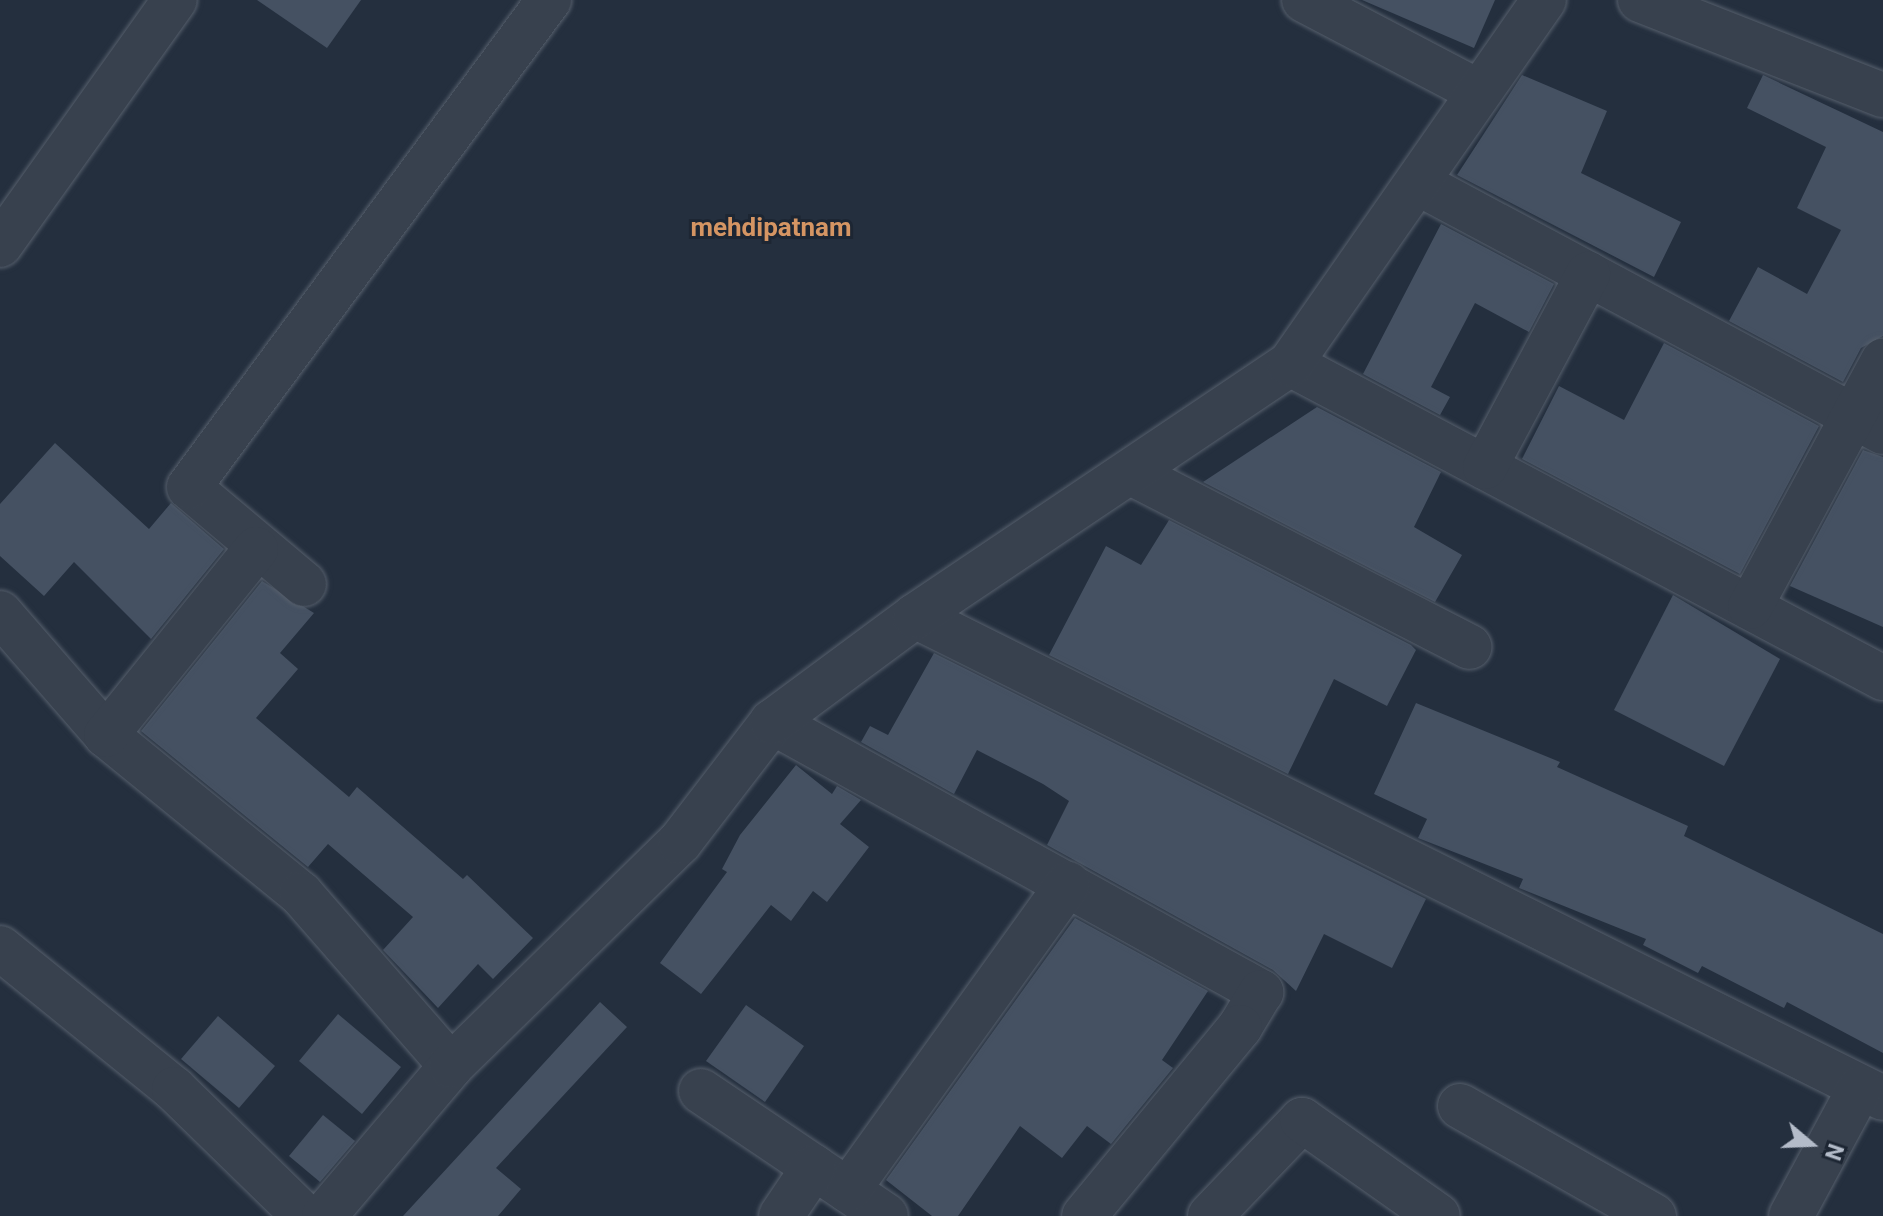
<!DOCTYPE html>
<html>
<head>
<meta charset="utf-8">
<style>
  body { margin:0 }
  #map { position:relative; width:1883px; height:1216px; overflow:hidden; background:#242f3e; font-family:Roboto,sans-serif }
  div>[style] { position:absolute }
  .building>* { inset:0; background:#455162 }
  .roads { filter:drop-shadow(0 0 2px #565f6c) drop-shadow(0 0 2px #565f6c) }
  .minor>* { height:44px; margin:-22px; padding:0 22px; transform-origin:22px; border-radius:22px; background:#38414e }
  span { translate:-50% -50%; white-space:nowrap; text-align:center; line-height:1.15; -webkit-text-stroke:6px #1d2633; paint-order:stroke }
  .neighbourhood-label { font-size:26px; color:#d59563; font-weight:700 }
  .north { position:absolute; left:1771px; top:1104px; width:80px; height:80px; -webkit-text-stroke:6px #1d2633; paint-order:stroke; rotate:109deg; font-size:22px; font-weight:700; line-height:32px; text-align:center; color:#b4bcc9 }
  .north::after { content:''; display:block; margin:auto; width:28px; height:36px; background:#b4bcc9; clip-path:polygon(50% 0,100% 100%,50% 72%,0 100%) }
</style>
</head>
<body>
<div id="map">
  <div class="building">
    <div style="clip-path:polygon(257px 0,361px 0,327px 48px)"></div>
    <div style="clip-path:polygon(1362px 0,1495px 0,1474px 48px)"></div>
    <div style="clip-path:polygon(1522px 75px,1607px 111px,1581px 173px,1681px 222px,1654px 277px,1457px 175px)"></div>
    <div style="clip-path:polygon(1763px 75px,1883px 132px,1883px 336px,1861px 348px,1843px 382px,1729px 321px,1758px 267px,1807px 294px,1841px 230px,1797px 208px,1826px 147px,1747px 108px)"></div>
    <div style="clip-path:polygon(1441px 224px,1554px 284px,1529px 332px,1475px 303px,1431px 387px,1450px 397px,1440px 415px,1363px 374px)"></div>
    <div style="clip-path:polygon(1664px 343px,1819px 426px,1740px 574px,1522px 459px,1559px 386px,1624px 420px)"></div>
    <div style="clip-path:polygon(1317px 407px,1441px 472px,1414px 527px,1462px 555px,1435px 602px,1203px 482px)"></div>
    <div style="clip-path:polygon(55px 443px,149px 529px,171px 503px,224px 549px,151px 639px,74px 562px,44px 596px,0 556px,0 504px)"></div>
    <div style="clip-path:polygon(1863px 450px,1883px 457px,1883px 627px,1790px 586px)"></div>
    <div style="clip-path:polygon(1169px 520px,1411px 645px,1416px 650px,1387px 706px,1334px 679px,1288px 774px,1049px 655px,1106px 546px,1141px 565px)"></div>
    <div style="clip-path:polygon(262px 581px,314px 613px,280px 653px,298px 669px,256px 718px,349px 797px,357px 787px,463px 879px,467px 875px,533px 938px,493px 979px,478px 964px,438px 1008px,383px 950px,413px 917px,328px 844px,308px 867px,141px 731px)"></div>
    <div style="clip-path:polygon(1673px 595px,1780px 659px,1724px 766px,1614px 710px)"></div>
    <div style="clip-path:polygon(934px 653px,1426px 899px,1392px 968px,1324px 934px,1296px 991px,1273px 970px,1047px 845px,1069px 801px,1043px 784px,977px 750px,954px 794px,861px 742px,870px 726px,888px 735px)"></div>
    <div style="clip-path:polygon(1416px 703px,1560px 762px,1557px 767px,1688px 826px,1684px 836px,1883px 934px,1883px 1053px,1787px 1002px,1784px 1008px,1702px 966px,1698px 973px,1643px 945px,1646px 939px,1519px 888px,1523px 879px,1418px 838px,1427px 819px,1374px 794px)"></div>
    <div style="clip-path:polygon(796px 765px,832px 794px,837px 786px,861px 800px,840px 824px,869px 847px,827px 902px,813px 891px,791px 921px,771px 905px,701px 994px,660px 963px,727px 872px,722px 869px,740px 835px)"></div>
    <div style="clip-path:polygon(1075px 918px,1208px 991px,1162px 1060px,1173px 1068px,1111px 1144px,1087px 1126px,1062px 1158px,1020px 1126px,958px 1216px,932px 1216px,886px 1180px)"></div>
    <div style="clip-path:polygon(600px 1002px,627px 1027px,496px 1168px,521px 1189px,498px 1216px,403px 1216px)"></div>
    <div style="clip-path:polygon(746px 1005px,804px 1046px,765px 1102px,706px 1061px)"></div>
    <div style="clip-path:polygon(338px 1014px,401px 1067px,362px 1114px,299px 1061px)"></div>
    <div style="clip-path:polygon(218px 1016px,275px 1066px,239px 1108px,181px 1059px)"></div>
    <div style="clip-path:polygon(323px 1115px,355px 1141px,320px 1182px,289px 1156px)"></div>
  </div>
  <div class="roads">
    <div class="minor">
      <div style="left:1304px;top:0;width:195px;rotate:27.7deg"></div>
      <div style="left:1640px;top:0;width:261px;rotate:21.4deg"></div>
      <div style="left:1418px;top:183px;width:527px;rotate:28.17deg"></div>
      <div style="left:0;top:245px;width:301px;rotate:-54.5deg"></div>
      <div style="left:1290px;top:364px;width:671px;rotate:27.9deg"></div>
      <div style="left:1485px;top:467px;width:219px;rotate:-61.9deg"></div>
      <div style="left:1135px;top:475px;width:376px;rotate:27.2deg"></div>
      <div style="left:304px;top:584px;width:150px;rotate:-139.9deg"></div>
      <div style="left:189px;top:487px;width:606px;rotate:-53.53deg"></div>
      <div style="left:1750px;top:607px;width:280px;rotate:-61.6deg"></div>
      <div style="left:0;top:613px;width:162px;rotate:49deg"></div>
      <div style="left:106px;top:735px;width:252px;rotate:39.2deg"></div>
      <div style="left:301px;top:894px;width:228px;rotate:48.9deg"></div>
      <div style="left:915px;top:616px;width:1081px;rotate:26.47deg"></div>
      <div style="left:772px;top:722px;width:559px;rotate:28.91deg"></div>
      <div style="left:1261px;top:992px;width:41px;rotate:121deg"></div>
      <div style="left:1240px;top:1027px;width:245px;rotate:129.5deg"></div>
      <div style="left:106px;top:735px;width:239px;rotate:-51.1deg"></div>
      <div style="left:0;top:948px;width:224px;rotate:39deg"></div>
      <div style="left:174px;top:1089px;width:182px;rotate:44.3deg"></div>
      <div style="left:701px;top:1091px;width:223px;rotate:34deg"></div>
      <div style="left:1460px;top:1106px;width:223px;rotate:29.6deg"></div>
      <div style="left:848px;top:1190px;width:377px;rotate:-54.3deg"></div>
      <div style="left:324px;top:1216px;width:197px;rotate:-49.7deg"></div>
      <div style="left:451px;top:1066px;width:320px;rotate:-44.4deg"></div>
      <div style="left:680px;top:842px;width:151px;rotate:-52.5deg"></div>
      <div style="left:772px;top:722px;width:178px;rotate:-36.5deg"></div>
      <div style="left:915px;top:616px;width:452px;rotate:-33.9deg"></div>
      <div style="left:1290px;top:364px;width:444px;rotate:-55.1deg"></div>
      <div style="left:781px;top:1216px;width:59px;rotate:-56deg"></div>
      <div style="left:1210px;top:1216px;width:133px;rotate:-46.2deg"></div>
      <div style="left:1302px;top:1120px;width:166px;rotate:35.2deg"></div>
      <div style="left:1791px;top:1216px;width:145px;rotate:-61.7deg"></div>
    </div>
  </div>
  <div class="neighbourhood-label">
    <span style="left:771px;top:228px">mehdipatnam</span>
  </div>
  <div class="north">N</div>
</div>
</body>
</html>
